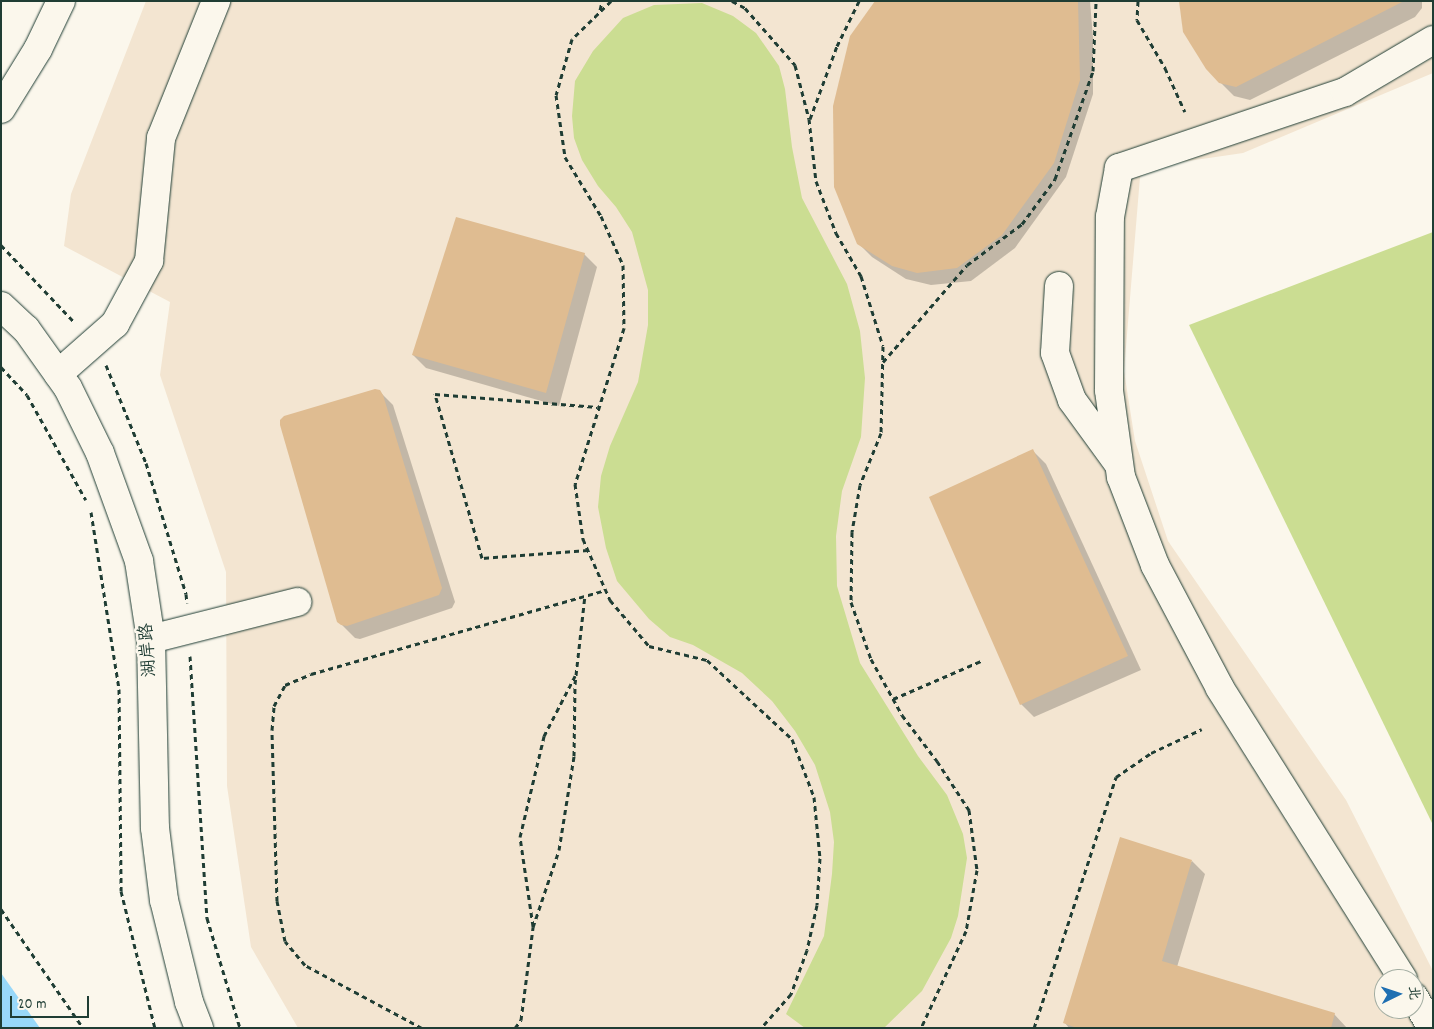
<!DOCTYPE html>
<html>
<head>
<meta charset="utf-8">
<style>
  body { margin:0 }
  #map { position:relative; width:1434px; height:1029px; overflow:hidden; background:#fbf7ec; font-family:Dekko,"LXGW WenKai TC",sans-serif }
  div>[style] { position:absolute }
  .built>* { inset:0; background:#f3e5d1 }
  .green>* { inset:0; background:#cbdd92 }
  .water>* { inset:0; background:#98d8f9 }
  .shadow>* { inset:0; background:#0003 }
  .building>* { inset:0; background:#dfbc91 }
  .path>* { height:3px; margin-top:-1.5px; transform-origin:0; background:repeating-linear-gradient(90deg,#1f3d34 0 5px,transparent 0 9px) }
  .roads { filter:drop-shadow(0 0 1px #1f3d34) drop-shadow(0 0 1px #1f3d34) }
  .minor>* { height:28px; margin:-14px; padding:0 14px; transform-origin:14px; border-radius:14px; background:#fbf7ec }
  span { translate:-50% -50%; white-space:nowrap; text-align:center; line-height:1.15; -webkit-text-stroke:5px #fbf7ec; paint-order:stroke }
  .street-label { font-size:18px; color:#1f3d34 }
  .frame { position:absolute; inset:0; border:2px solid #1f3d34; pointer-events:none }
  .north { position:absolute; left:1374px; top:969px; width:50px; height:50px; box-sizing:border-box; background:#fbf7ec; border:1px solid #a3ada2; border-radius:50%; rotate:86deg; font-size:14px; font-weight:700; line-height:20px; text-align:center; color:#1f3d34 }
  .north::after { content:''; display:block; margin:auto; width:18px; height:22px; background:#1f6fb2; clip-path:polygon(50% 0,100% 100%,50% 72%,0 100%) }
  .scale { position:absolute; left:10px; top:996px; width:79px; height:22px; box-sizing:border-box; border:2px solid #1f3d34; border-top:0; padding-left:6px; font-size:15px; line-height:18px; white-space:nowrap; color:#1f3d34; -webkit-text-stroke:4px #fbf7ec; paint-order:stroke }
</style>
</head>
<body>
<div id="map">
  <div class="built">
    <div style="clip-path:polygon(evenodd,146px 1px,1433px 1px,1433px 73px,1243px 153px,1154px 166px,1140px 177px,1124px 371px,1135px 441px,1168px 541px,1346px 800px,1433px 971px,1433px 1028px,298px 1028px,251px 947px,227px 786px,226px 572px,160px 375px,170px 302px,64px 246px,71px 194px,146px 1px,1384px 979px,1414px 979px,1414px 1009px,1384px 1009px,1384px 979px)"></div>
  </div>
  <div class="green">
    <div style="clip-path:polygon(702px 3px,733px 16px,756px 33px,779px 66px,785px 89px,792px 147px,802px 198px,847px 284px,860px 331px,865px 378px,861px 437px,842px 491px,836px 536px,837px 586px,860px 663px,918px 756px,947px 795px,963px 834px,967px 858px,958px 916px,951px 938px,922px 991px,884px 1028px,805px 1028px,786px 1014px,824px 936px,832px 874px,834px 842px,830px 812px,815px 765px,795px 731px,772px 701px,742px 673px,693px 645px,670px 637px,649px 619px,617px 581px,606px 548px,598px 507px,601px 476px,610px 446px,638px 382px,648px 325px,648px 290px,632px 232px,616px 207px,598px 186px,582px 160px,574px 138px,572px 116px,575px 81px,593px 51px,623px 18px,654px 5px)"></div>
    <div style="clip-path:polygon(1433px 232px,1433px 825px,1189px 325px)"></div>
  </div>
  <div class="water">
    <div style="clip-path:polygon(1px 973px,40px 1028px,1px 1028px)"></div>
  </div>
  <div class="shadow">
    <div style="clip-path:polygon(877px 1px,1090px 1px,1093px 38px,1093px 94px,1066px 177px,1015px 248px,971px 281px,931px 285px,906px 279px,872px 257px,858px 243px)"></div>
    <div style="clip-path:polygon(1180px 1px,1422px 1px,1422px 8px,1415px 17px,1250px 100px,1234px 96px,1206px 68px)"></div>
    <div style="clip-path:polygon(584px 254px,597px 267px,559px 406px,426px 368px,413px 355px)"></div>
    <div style="clip-path:polygon(379px 391px,393px 405px,455px 602px,452px 608px,360px 639px,355px 638px,338px 621px)"></div>
    <div style="clip-path:polygon(1033px 451px,1046px 464px,1141px 670px,1034px 717px,1021px 704px)"></div>
    <div style="clip-path:polygon(1192px 861px,1205px 874px,1177px 967px,1334px 1014px,1347px 1028px,1069px 1028px,1065px 1023px)"></div>
  </div>
  <div class="building">
    <div style="clip-path:polygon(875px 1px,1078px 1px,1080px 80px,1054px 163px,1002px 235px,957px 268px,917px 273px,892px 266px,857px 244px,834px 187px,833px 106px,850px 36px)"></div>
    <div style="clip-path:polygon(1179px 1px,1404px 1px,1236px 87px,1219px 83px,1206px 69px,1183px 32px)"></div>
    <div style="clip-path:polygon(456px 217px,585px 253px,546px 393px,412px 355px)"></div>
    <div style="clip-path:polygon(375px 389px,380px 390px,383px 395px,442px 588px,439px 595px,347px 626px,341px 625px,337px 622px,280px 425px,280px 420px,284px 416px)"></div>
    <div style="clip-path:polygon(1033px 449px,1128px 656px,1020px 705px,929px 497px)"></div>
    <div style="clip-path:polygon(1120px 837px,1192px 860px,1162px 961px,1335px 1013px,1331px 1028px,1077px 1028px,1063px 1023px)"></div>
  </div>
  <div class="path">
    <div style="left:611px;top:1px;width:54px;rotate:135.7deg"></div>
    <div style="left:572px;top:39px;width:58px;rotate:105.9deg"></div>
    <div style="left:556px;top:95px;width:63px;rotate:81.7deg"></div>
    <div style="left:565px;top:157px;width:69px;rotate:58.6deg"></div>
    <div style="left:601px;top:216px;width:54px;rotate:65.8deg"></div>
    <div style="left:623px;top:265px;width:63px;rotate:89.1deg"></div>
    <div style="left:624px;top:328px;width:164px;rotate:107.4deg"></div>
    <div style="left:575px;top:484px;width:56px;rotate:81.7deg"></div>
    <div style="left:583px;top:539px;width:67px;rotate:66.1deg"></div>
    <div style="left:610px;top:600px;width:60px;rotate:49.7deg"></div>
    <div style="left:649px;top:646px;width:60px;rotate:13.6deg"></div>
    <div style="left:707px;top:660px;width:116px;rotate:42.9deg"></div>
    <div style="left:792px;top:739px;width:62px;rotate:69.2deg"></div>
    <div style="left:814px;top:797px;width:61px;rotate:84.4deg"></div>
    <div style="left:820px;top:858px;width:47px;rotate:93.7deg"></div>
    <div style="left:817px;top:905px;width:46px;rotate:102.5deg"></div>
    <div style="left:807px;top:950px;width:47px;rotate:110deg"></div>
    <div style="left:791px;top:994px;width:45px;rotate:131.4deg"></div>
    <div style="left:732px;top:1px;width:15px;rotate:28deg"></div>
    <div style="left:745px;top:8px;width:76px;rotate:48.7deg"></div>
    <div style="left:795px;top:65px;width:56px;rotate:75.5deg"></div>
    <div style="left:809px;top:119px;width:62px;rotate:83.6deg"></div>
    <div style="left:816px;top:181px;width:56px;rotate:69deg"></div>
    <div style="left:836px;top:233px;width:50px;rotate:59.8deg"></div>
    <div style="left:861px;top:276px;width:73px;rotate:72.6deg"></div>
    <div style="left:883px;top:346px;width:87px;rotate:91.3deg"></div>
    <div style="left:881px;top:433px;width:56px;rotate:112deg"></div>
    <div style="left:860px;top:485px;width:48px;rotate:99.7deg"></div>
    <div style="left:852px;top:532px;width:70px;rotate:90.8deg"></div>
    <div style="left:851px;top:602px;width:60px;rotate:70.7deg"></div>
    <div style="left:871px;top:659px;width:64px;rotate:61deg"></div>
    <div style="left:902px;top:715px;width:58px;rotate:52.7deg"></div>
    <div style="left:937px;top:761px;width:59px;rotate:56.9deg"></div>
    <div style="left:969px;top:810px;width:61px;rotate:82.4deg"></div>
    <div style="left:977px;top:870px;width:62px;rotate:100.2deg"></div>
    <div style="left:966px;top:931px;width:107px;rotate:114.9deg"></div>
    <div style="left:1138px;top:1px;width:19px;rotate:93deg"></div>
    <div style="left:1137px;top:20px;width:56px;rotate:59.7deg"></div>
    <div style="left:1165px;top:68px;width:48px;rotate:65.6deg"></div>
    <div style="left:600px;top:10px;width:9px;rotate:-77deg"></div>
    <div style="left:810px;top:119px;width:78px;rotate:-69.7deg"></div>
    <div style="left:837px;top:46px;width:50px;rotate:-63.9deg"></div>
    <div style="left:1px;top:245px;width:108px;rotate:46.5deg"></div>
    <div style="left:883px;top:362px;width:128px;rotate:-49.1deg"></div>
    <div style="left:967px;top:265px;width:69px;rotate:-36.7deg"></div>
    <div style="left:1022px;top:224px;width:56px;rotate:-53.7deg"></div>
    <div style="left:1055px;top:179px;width:114px;rotate:-70.6deg"></div>
    <div style="left:1093px;top:71px;width:70px;rotate:-87.5deg"></div>
    <div style="left:106px;top:365px;width:106px;rotate:67.8deg"></div>
    <div style="left:146px;top:463px;width:137px;rotate:73deg"></div>
    <div style="left:186px;top:594px;width:9px;rotate:84deg"></div>
    <div style="left:1px;top:367px;width:38px;rotate:47deg"></div>
    <div style="left:27px;top:395px;width:120px;rotate:60.7deg"></div>
    <div style="left:91px;top:512px;width:179px;rotate:81deg"></div>
    <div style="left:119px;top:689px;width:202px;rotate:89.4deg"></div>
    <div style="left:121px;top:891px;width:141px;rotate:76.1deg"></div>
    <div style="left:588px;top:550px;width:106px;rotate:175.7deg"></div>
    <div style="left:482px;top:558px;width:171px;rotate:-106deg"></div>
    <div style="left:435px;top:394px;width:163px;rotate:4.6deg"></div>
    <div style="left:190px;top:656px;width:263px;rotate:86.3deg"></div>
    <div style="left:207px;top:918px;width:115px;rotate:73.3deg"></div>
    <div style="left:893px;top:699px;width:98px;rotate:-23.4deg"></div>
    <div style="left:1px;top:909px;width:145px;rotate:55.4deg"></div>
    <div style="left:533px;top:926px;width:90px;rotate:-98.3deg"></div>
    <div style="left:520px;top:837px;width:104px;rotate:-76.6deg"></div>
    <div style="left:544px;top:736px;width:68px;rotate:-62.7deg"></div>
    <div style="left:422px;top:1028px;width:133px;rotate:-151.7deg"></div>
    <div style="left:305px;top:965px;width:31px;rotate:-130deg"></div>
    <div style="left:285px;top:941px;width:41px;rotate:-101.3deg"></div>
    <div style="left:277px;top:901px;width:171px;rotate:-91.7deg"></div>
    <div style="left:272px;top:730px;width:24px;rotate:-85deg"></div>
    <div style="left:274px;top:706px;width:24px;rotate:-62deg"></div>
    <div style="left:285px;top:685px;width:28px;rotate:-23deg"></div>
    <div style="left:311px;top:674px;width:306px;rotate:-15.9deg"></div>
    <div style="left:515px;top:1028px;width:10px;rotate:-53deg"></div>
    <div style="left:521px;top:1020px;width:94px;rotate:-82.6deg"></div>
    <div style="left:533px;top:927px;width:81px;rotate:-71.3deg"></div>
    <div style="left:559px;top:850px;width:95px;rotate:-80.9deg"></div>
    <div style="left:574px;top:756px;width:72px;rotate:-89.2deg"></div>
    <div style="left:575px;top:684px;width:90px;rotate:-83.6deg"></div>
    <div style="left:1034px;top:1028px;width:264px;rotate:-71.9deg"></div>
    <div style="left:1116px;top:777px;width:42px;rotate:-34.4deg"></div>
    <div style="left:1151px;top:753px;width:56px;rotate:-25.2deg"></div>
  </div>
  <div class="roads">
    <div class="minor">
      <div style="left:1px;top:109px;width:70px;rotate:-58.3deg"></div>
      <div style="left:38px;top:49px;width:53px;rotate:-64.4deg"></div>
      <div style="left:1059px;top:286px;width:67px;rotate:93.4deg"></div>
      <div style="left:1055px;top:353px;width:50px;rotate:70.1deg"></div>
      <div style="left:1072px;top:400px;width:77px;rotate:54deg"></div>
      <div style="left:1px;top:306px;width:34px;rotate:43deg"></div>
      <div style="left:26px;top:329px;width:72px;rotate:54.6deg"></div>
      <div style="left:68px;top:388px;width:72px;rotate:63.8deg"></div>
      <div style="left:100px;top:453px;width:115px;rotate:70.1deg"></div>
      <div style="left:139px;top:561px;width:79px;rotate:81.3deg"></div>
      <div style="left:151px;top:639px;width:189px;rotate:88.8deg"></div>
      <div style="left:155px;top:828px;width:73px;rotate:82.9deg"></div>
      <div style="left:164px;top:900px;width:105px;rotate:76.2deg"></div>
      <div style="left:189px;top:1002px;width:28px;rotate:69deg"></div>
      <div style="left:58px;top:374px;width:76px;rotate:-41.3deg"></div>
      <div style="left:115px;top:324px;width:72px;rotate:-61.6deg"></div>
      <div style="left:149px;top:261px;width:124px;rotate:-84.4deg"></div>
      <div style="left:161px;top:138px;width:148px;rotate:-68.1deg"></div>
      <div style="left:151px;top:639px;width:151px;rotate:-14.2deg"></div>
      <div style="left:1403px;top:979px;width:344px;rotate:-122.2deg"></div>
      <div style="left:1220px;top:688px;width:139px;rotate:-117.9deg"></div>
      <div style="left:1155px;top:565px;width:94px;rotate:-111.1deg"></div>
      <div style="left:1121px;top:477px;width:88px;rotate:-97.9deg"></div>
      <div style="left:1109px;top:390px;width:173px;rotate:-89.7deg"></div>
      <div style="left:1110px;top:217px;width:50px;rotate:-79.6deg"></div>
      <div style="left:1119px;top:168px;width:238px;rotate:-18.6deg"></div>
      <div style="left:1345px;top:92px;width:102px;rotate:-30.6deg"></div>
      <div style="left:1414px;top:997px;width:36px;rotate:60deg"></div>
    </div>
  </div>
  <div class="street-label">
    <span style="left:150px;top:650px;rotate:-94deg">湖岸路</span>
  </div>
  <div class="frame"></div>
  <div class="north">北</div>
  <div class="scale">20 m</div>
</div>
</body>
</html>
